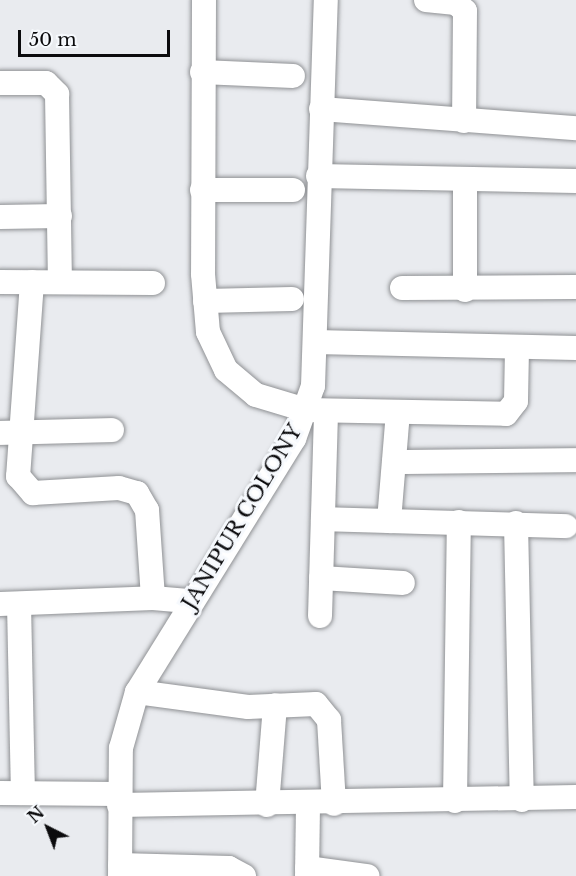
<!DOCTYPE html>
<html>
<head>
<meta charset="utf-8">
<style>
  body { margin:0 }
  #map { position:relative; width:576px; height:876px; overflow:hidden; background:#e9ebef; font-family:"Libre Baskerville",serif }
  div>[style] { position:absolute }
  .roads { filter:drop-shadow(0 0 2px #8f9194) drop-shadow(0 0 2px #8f9194) }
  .street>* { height:24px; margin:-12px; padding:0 12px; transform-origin:12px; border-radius:12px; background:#fff }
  span { translate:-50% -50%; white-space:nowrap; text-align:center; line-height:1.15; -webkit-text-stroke:6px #f6f9fd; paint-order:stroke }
  .street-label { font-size:21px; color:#0b0b0d }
  .north { position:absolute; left:18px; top:798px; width:60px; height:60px; -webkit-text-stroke:4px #f6f9fd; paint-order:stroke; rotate:318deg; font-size:16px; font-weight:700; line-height:24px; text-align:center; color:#0b0b0d }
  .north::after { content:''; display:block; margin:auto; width:21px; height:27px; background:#0b0b0d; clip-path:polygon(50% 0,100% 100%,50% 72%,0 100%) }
  .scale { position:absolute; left:18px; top:30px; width:152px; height:27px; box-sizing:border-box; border:3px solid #0b0b0d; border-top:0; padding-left:8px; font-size:18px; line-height:21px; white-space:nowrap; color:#0b0b0d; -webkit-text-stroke:4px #f6f9fd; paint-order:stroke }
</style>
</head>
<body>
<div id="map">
  <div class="roads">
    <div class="street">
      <div style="left:204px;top:0;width:274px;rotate:90.2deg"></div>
      <div style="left:203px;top:274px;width:58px;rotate:85.1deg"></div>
      <div style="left:208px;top:332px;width:42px;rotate:64.7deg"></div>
      <div style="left:226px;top:370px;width:39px;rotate:40deg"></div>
      <div style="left:256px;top:395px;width:52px;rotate:16.7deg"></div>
      <div style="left:306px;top:410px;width:200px;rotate:1.1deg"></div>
      <div style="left:506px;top:414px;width:16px;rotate:-52deg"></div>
      <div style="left:516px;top:401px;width:52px;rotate:-88.9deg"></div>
      <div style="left:426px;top:0;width:30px;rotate:6deg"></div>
      <div style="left:456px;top:3px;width:12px;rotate:42deg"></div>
      <div style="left:465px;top:11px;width:110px;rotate:90.5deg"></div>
      <div style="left:202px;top:72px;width:91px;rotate:2.5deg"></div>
      <div style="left:0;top:83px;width:46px"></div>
      <div style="left:46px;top:83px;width:16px;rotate:45deg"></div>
      <div style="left:57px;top:94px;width:188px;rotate:89.1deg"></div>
      <div style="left:321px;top:109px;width:256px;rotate:4.3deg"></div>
      <div style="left:318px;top:176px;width:258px;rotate:1.1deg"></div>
      <div style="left:465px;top:179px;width:111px;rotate:90deg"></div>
      <div style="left:202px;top:190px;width:91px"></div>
      <div style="left:0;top:217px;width:60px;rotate:-1deg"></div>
      <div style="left:0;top:282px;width:153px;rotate:0.4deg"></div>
      <div style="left:32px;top:282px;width:195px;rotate:94.1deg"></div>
      <div style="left:18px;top:476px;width:23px;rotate:49deg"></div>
      <div style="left:33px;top:493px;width:86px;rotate:-3.3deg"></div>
      <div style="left:119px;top:488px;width:19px;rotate:16deg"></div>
      <div style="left:137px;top:493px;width:20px;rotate:60deg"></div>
      <div style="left:147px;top:510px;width:88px;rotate:86.1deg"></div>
      <div style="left:402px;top:288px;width:174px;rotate:-0.3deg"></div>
      <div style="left:205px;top:301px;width:87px;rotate:-1.3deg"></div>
      <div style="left:315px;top:342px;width:261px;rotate:1.3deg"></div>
      <div style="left:0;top:433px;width:112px;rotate:-1.5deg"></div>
      <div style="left:394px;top:462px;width:182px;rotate:-0.6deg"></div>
      <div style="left:323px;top:519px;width:243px;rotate:1.7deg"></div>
      <div style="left:389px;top:521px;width:109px;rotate:-85.3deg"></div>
      <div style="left:516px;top:523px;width:277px;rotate:88.8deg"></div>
      <div style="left:321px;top:578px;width:82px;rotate:3.5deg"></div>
      <div style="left:0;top:604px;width:153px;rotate:-2.2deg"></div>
      <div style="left:153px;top:598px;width:38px;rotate:5deg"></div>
      <div style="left:19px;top:604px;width:189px;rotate:88.8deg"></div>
      <div style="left:320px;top:616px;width:205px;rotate:-88.3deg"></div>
      <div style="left:137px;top:692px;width:112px;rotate:7.7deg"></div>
      <div style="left:248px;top:707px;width:68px;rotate:-2.5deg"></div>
      <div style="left:316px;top:704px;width:21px;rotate:51deg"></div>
      <div style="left:329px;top:720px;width:84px;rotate:86.6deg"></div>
      <div style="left:0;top:793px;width:118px;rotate:0.5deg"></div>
      <div style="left:455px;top:801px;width:279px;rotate:-89.2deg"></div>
      <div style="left:119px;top:805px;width:457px;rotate:-1deg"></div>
      <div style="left:267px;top:805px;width:100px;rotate:-85.4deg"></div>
      <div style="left:120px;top:865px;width:109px;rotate:1.6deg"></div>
      <div style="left:229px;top:868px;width:17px;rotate:28deg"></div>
      <div style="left:307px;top:868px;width:61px;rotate:7.6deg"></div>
      <div style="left:120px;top:876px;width:128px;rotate:-89.6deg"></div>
      <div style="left:121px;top:748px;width:58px;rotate:-74.1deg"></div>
      <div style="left:137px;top:692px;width:298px;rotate:-58.2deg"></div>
      <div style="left:294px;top:439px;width:56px;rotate:-70.3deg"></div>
      <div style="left:313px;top:386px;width:386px;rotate:-88.1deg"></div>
      <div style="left:307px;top:876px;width:71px;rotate:-89.2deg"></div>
    </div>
  </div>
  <div class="street-label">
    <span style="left:242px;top:517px;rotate:-59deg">JANIPUR COLONY</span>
  </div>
  <div class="north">N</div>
  <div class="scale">50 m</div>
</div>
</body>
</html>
